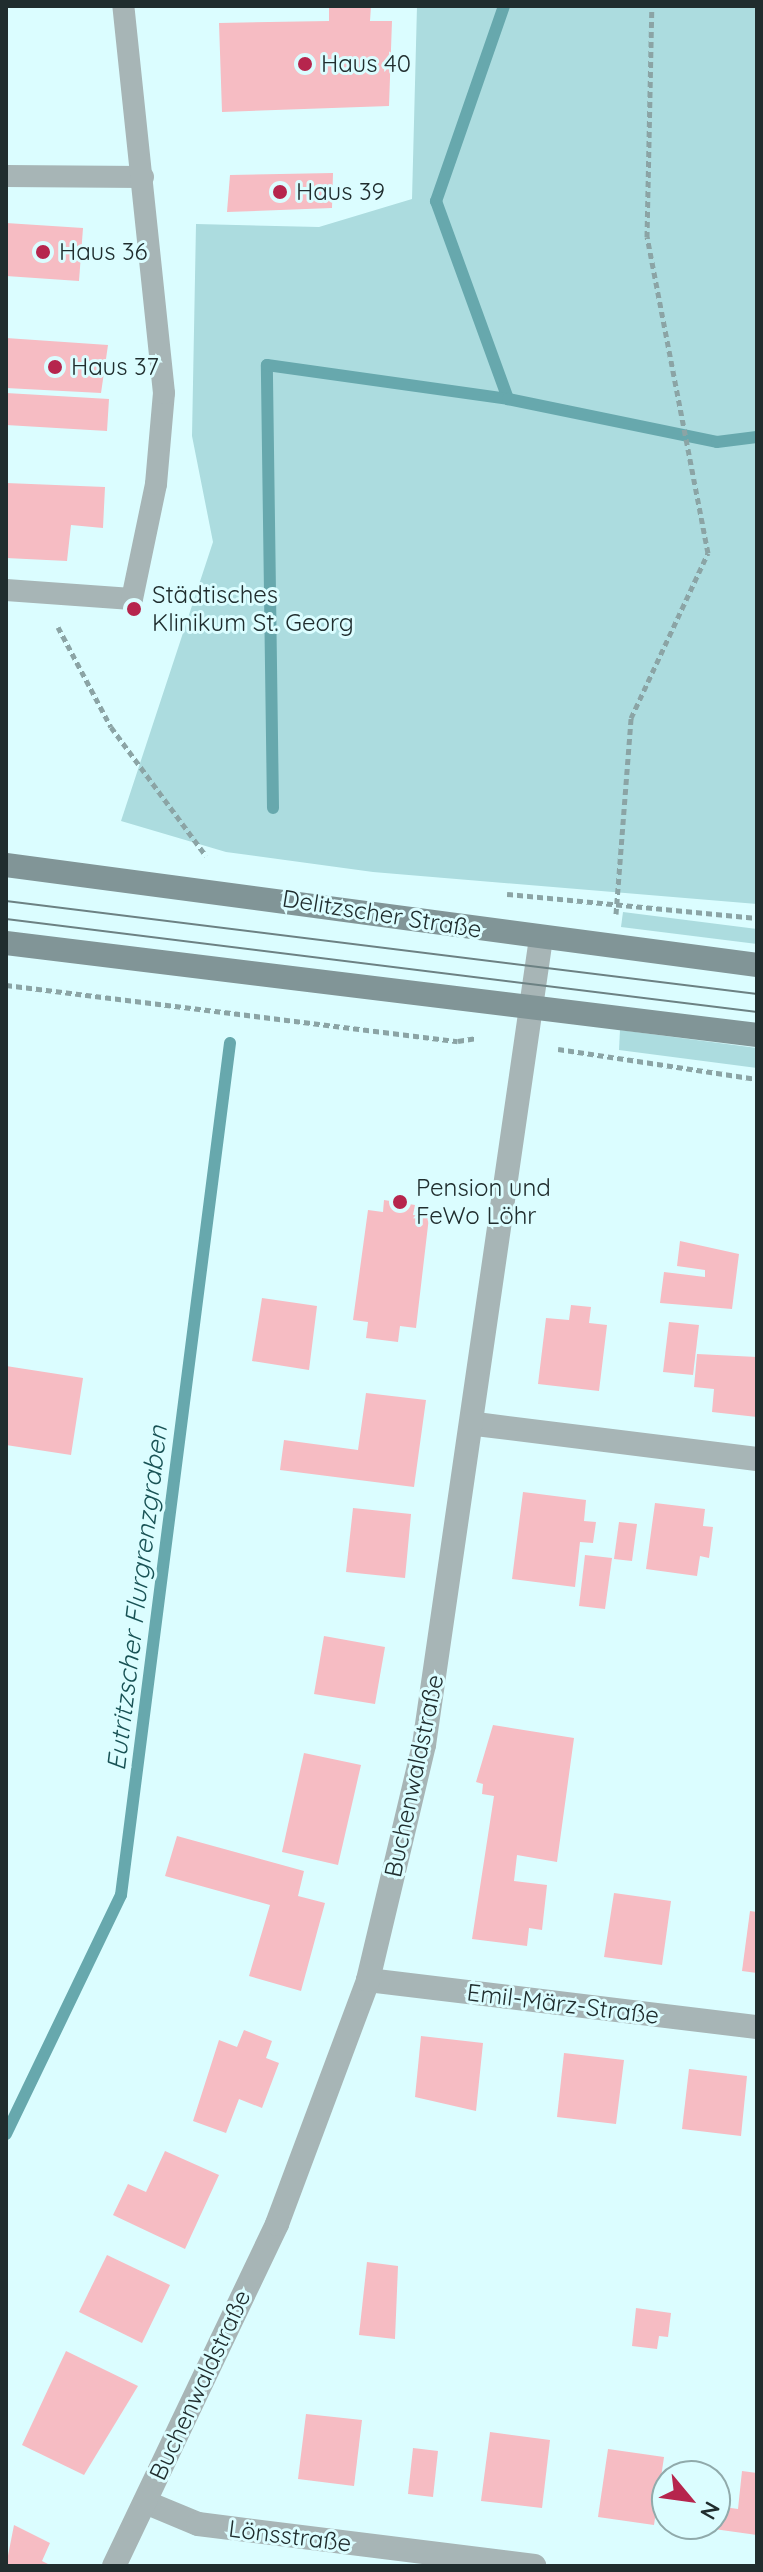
<!DOCTYPE html>
<html>
<head>
<meta charset="utf-8">
<style>
  body { margin:0 }
  #map { position:relative; width:763px; height:2572px; overflow:hidden; background:#dbfdff; font-family:Quicksand,sans-serif }
  div>[style] { position:absolute }
  .green>* { inset:0; background:#acdcdf }
  .stream>* { height:12px; margin:-6px; padding:0 6px; transform-origin:6px; border-radius:6px; background:#67a8ad }
  .building>* { inset:0; background:#f6bcc3 }
  .path>* { height:5px; margin-top:-2.5px; transform-origin:0; background:repeating-linear-gradient(90deg,#8ba4a5 0 6px,transparent 0 10px) }
  .lane>* { height:22px; margin:-11px; padding:0 11px; transform-origin:11px; border-radius:11px; background:#a7b5b6 }
  .street>* { height:24px; margin:-12px; padding:0 12px; transform-origin:12px; border-radius:12px; background:#a7b5b6 }
  .secondary>* { height:24px; margin:-12px; padding:0 12px; transform-origin:12px; border-radius:12px; background:#819597 }
  .tram>* { height:2px; margin:-1px; padding:0 1px; transform-origin:1px; border-radius:1px; background:#6c8183 }
  .dots>* { width:22px; height:22px; translate:-50% -50%; box-sizing:border-box; border:4px solid #dbfdff; border-radius:50% }
  span { translate:-50% -50%; white-space:nowrap; text-align:center; line-height:1.15; -webkit-text-stroke:6px #dbfdff; paint-order:stroke }
  .poi-label { font-size:24px; color:#202d2e }
  .left { translate:0 -50%; text-align:left }
  .street-label { font-size:24px; color:#202d2e }
  .water-label { font-size:26px; color:#185255; font-style:italic }
  .frame { position:absolute; inset:0; border:8px solid #202d2e; pointer-events:none }
  .north { position:absolute; left:651px; top:2460px; width:80px; height:80px; box-sizing:border-box; background:#dbfdff; border:2px solid #90aaab; border-radius:50%; rotate:119deg; font-size:22px; font-weight:700; line-height:32px; text-align:center; color:#202d2e }
  .north::after { content:''; display:block; margin:auto; width:28px; height:36px; background:#b6254d; clip-path:polygon(50% 0,100% 100%,50% 72%,0 100%) }
</style>
</head>
<body>
<div id="map">
  <div class="green">
    <div style="clip-path:polygon(417px 6px,757px 6px,757px 904px,373px 872px,226px 852px,121px 821px,213px 542px,192px 436px,196px 224px,319px 227px,412px 199px)"></div>
    <div style="clip-path:polygon(623px 912px,757px 929px,757px 944px,621px 927px)"></div>
    <div style="clip-path:polygon(620px 1030px,757px 1048px,757px 1068px,619px 1050px)"></div>
  </div>
  <div class="stream">
    <div style="left:504px;top:6px;width:207px;rotate:109.2deg"></div>
    <div style="left:436px;top:201px;width:211px;rotate:70deg"></div>
    <div style="left:273px;top:808px;width:443px;rotate:-90.8deg"></div>
    <div style="left:267px;top:365px;width:243px;rotate:8deg"></div>
    <div style="left:508px;top:399px;width:213px;rotate:11.6deg"></div>
    <div style="left:717px;top:442px;width:40px;rotate:-7.1deg"></div>
    <div style="left:6px;top:2134px;width:265px;rotate:-64.3deg"></div>
    <div style="left:121px;top:1895px;width:859px;rotate:-82.71deg"></div>
  </div>
  <div class="building">
    <div style="clip-path:polygon(329px 6px,371px 6px,370px 21px,392px 21px,389px 106px,222px 112px,219px 23px,329px 21px)"></div>
    <div style="clip-path:polygon(333px 173px,332px 208px,227px 212px,230px 175px)"></div>
    <div style="clip-path:polygon(6px 223px,83px 228px,79px 281px,6px 276px)"></div>
    <div style="clip-path:polygon(6px 338px,108px 345px,101px 393px,6px 388px)"></div>
    <div style="clip-path:polygon(6px 393px,109px 399px,107px 431px,6px 425px)"></div>
    <div style="clip-path:polygon(6px 483px,105px 487px,103px 528px,71px 525px,67px 561px,6px 558px)"></div>
    <div style="clip-path:polygon(384px 1200px,415px 1205px,413px 1215px,429px 1217px,416px 1328px,400px 1326px,398px 1342px,366px 1338px,368px 1322px,353px 1320px,368px 1210px,383px 1212px)"></div>
    <div style="clip-path:polygon(680px 1241px,739px 1254px,732px 1309px,660px 1303px,664px 1272px,705px 1277px,705px 1270px,677px 1266px)"></div>
    <div style="clip-path:polygon(262px 1298px,317px 1306px,309px 1370px,252px 1361px)"></div>
    <div style="clip-path:polygon(571px 1305px,591px 1307px,589px 1323px,607px 1325px,599px 1391px,538px 1384px,546px 1318px,569px 1320px)"></div>
    <div style="clip-path:polygon(669px 1322px,699px 1325px,693px 1375px,663px 1372px)"></div>
    <div style="clip-path:polygon(697px 1354px,757px 1357px,757px 1417px,712px 1412px,714px 1389px,694px 1387px)"></div>
    <div style="clip-path:polygon(6px 1366px,83px 1378px,71px 1455px,6px 1445px)"></div>
    <div style="clip-path:polygon(366px 1393px,426px 1400px,414px 1487px,280px 1470px,284px 1440px,358px 1450px)"></div>
    <div style="clip-path:polygon(523px 1492px,586px 1500px,584px 1521px,596px 1522px,593px 1543px,580px 1542px,575px 1587px,512px 1579px)"></div>
    <div style="clip-path:polygon(655px 1503px,705px 1509px,703px 1526px,713px 1527px,709px 1558px,700px 1556px,697px 1576px,646px 1569px)"></div>
    <div style="clip-path:polygon(353px 1508px,411px 1514px,405px 1578px,346px 1572px)"></div>
    <div style="clip-path:polygon(619px 1522px,637px 1524px,632px 1561px,614px 1559px)"></div>
    <div style="clip-path:polygon(585px 1555px,612px 1558px,605px 1609px,579px 1606px)"></div>
    <div style="clip-path:polygon(324px 1636px,385px 1647px,375px 1704px,314px 1694px)"></div>
    <div style="clip-path:polygon(493px 1725px,574px 1738px,557px 1862px,517px 1855px,514px 1881px,547px 1885px,542px 1930px,529px 1928px,527px 1946px,472px 1939px,494px 1796px,482px 1794px,483px 1784px,476px 1782px)"></div>
    <div style="clip-path:polygon(304px 1753px,361px 1765px,338px 1865px,282px 1852px)"></div>
    <div style="clip-path:polygon(177px 1836px,304px 1871px,298px 1896px,325px 1903px,301px 1991px,249px 1976px,270px 1905px,165px 1876px)"></div>
    <div style="clip-path:polygon(614px 1893px,671px 1901px,662px 1965px,604px 1957px)"></div>
    <div style="clip-path:polygon(750px 1911px,757px 1912px,757px 1973px,742px 1971px)"></div>
    <div style="clip-path:polygon(244px 2030px,272px 2041px,266px 2058px,279px 2063px,262px 2108px,239px 2099px,226px 2133px,193px 2121px,219px 2040px,237px 2047px)"></div>
    <div style="clip-path:polygon(421px 2036px,483px 2043px,476px 2111px,415px 2097px)"></div>
    <div style="clip-path:polygon(564px 2053px,624px 2060px,616px 2124px,557px 2117px)"></div>
    <div style="clip-path:polygon(689px 2069px,747px 2076px,741px 2136px,682px 2129px)"></div>
    <div style="clip-path:polygon(165px 2151px,219px 2175px,185px 2249px,113px 2215px,128px 2184px,146px 2192px)"></div>
    <div style="clip-path:polygon(107px 2255px,170px 2285px,142px 2343px,79px 2312px)"></div>
    <div style="clip-path:polygon(367px 2262px,398px 2266px,395px 2339px,359px 2335px)"></div>
    <div style="clip-path:polygon(636px 2308px,671px 2313px,668px 2337px,659px 2336px,657px 2349px,632px 2346px)"></div>
    <div style="clip-path:polygon(66px 2351px,138px 2386px,84px 2475px,22px 2445px)"></div>
    <div style="clip-path:polygon(306px 2414px,362px 2420px,354px 2486px,298px 2479px)"></div>
    <div style="clip-path:polygon(490px 2432px,550px 2440px,542px 2508px,481px 2501px)"></div>
    <div style="clip-path:polygon(413px 2448px,438px 2451px,433px 2497px,408px 2494px)"></div>
    <div style="clip-path:polygon(608px 2449px,664px 2457px,654px 2525px,598px 2517px)"></div>
    <div style="clip-path:polygon(742px 2471px,757px 2473px,757px 2535px,714px 2529px,717px 2506px,738px 2509px)"></div>
    <div style="clip-path:polygon(14px 2525px,50px 2543px,42px 2561px,52px 2566px,6px 2566px)"></div>
  </div>
  <div class="path">
    <div style="left:58px;top:627px;width:113px;rotate:62.1deg"></div>
    <div style="left:111px;top:727px;width:160px;rotate:53.6deg"></div>
    <div style="left:507px;top:894px;width:251px;rotate:5.5deg"></div>
    <div style="left:616px;top:914px;width:197px;rotate:-85.6deg"></div>
    <div style="left:631px;top:718px;width:182px;rotate:-65deg"></div>
    <div style="left:708px;top:553px;width:322px;rotate:-100.9deg"></div>
    <div style="left:647px;top:237px;width:231px;rotate:-88.8deg"></div>
    <div style="left:6px;top:985px;width:455px;rotate:7.1deg"></div>
    <div style="left:458px;top:1041px;width:19px;rotate:-9deg"></div>
    <div style="left:558px;top:1049px;width:201px;rotate:8.6deg"></div>
  </div>
  <div class="lane">
    <div style="left:6px;top:176px;width:137px;rotate:0.4deg"></div>
    <div style="left:6px;top:590px;width:126px;rotate:4.1deg"></div>
    <div style="left:132px;top:599px;width:117px;rotate:-78.2deg"></div>
    <div style="left:156px;top:484px;width:91px;rotate:-85deg"></div>
    <div style="left:164px;top:393px;width:389px;rotate:-96deg"></div>
  </div>
  <div class="street">
    <div style="left:476px;top:1424px;width:283px;rotate:7.1deg"></div>
    <div style="left:368px;top:1980px;width:392px;rotate:6.9deg"></div>
    <div style="left:145px;top:2502px;width:57px;rotate:22.5deg"></div>
    <div style="left:198px;top:2524px;width:339px;rotate:7.1deg"></div>
    <div style="left:114px;top:2566px;width:379px;rotate:-64.5deg"></div>
    <div style="left:277px;top:2224px;width:260px;rotate:-69.5deg"></div>
    <div style="left:368px;top:1980px;width:242px;rotate:-76.6deg"></div>
    <div style="left:424px;top:1745px;width:815px;rotate:-81.75deg"></div>
  </div>
  <div class="secondary">
    <div style="left:6px;top:865px;width:758px;rotate:7.58deg"></div>
    <div style="left:6px;top:943px;width:757px;rotate:6.98deg"></div>
  </div>
  <div class="tram">
    <div style="left:6px;top:901px;width:757px;rotate:7.06deg"></div>
    <div style="left:6px;top:919px;width:757px;rotate:7.06deg"></div>
  </div>
  <div class="dots">
    <div style="left:305px;top:64px;background:#b6254d"></div>
    <div style="left:280px;top:192px;background:#b6254d"></div>
    <div style="left:43px;top:252px;background:#b6254d"></div>
    <div style="left:55px;top:367px;background:#b6254d"></div>
    <div style="left:134px;top:609px;background:#b6254d"></div>
    <div style="left:400px;top:1202px;background:#b6254d"></div>
  </div>
  <div class="poi-label">
    <span class="left" style="left:321px;top:64px">Haus 40</span>
    <span class="left" style="left:296px;top:192px">Haus 39</span>
    <span class="left" style="left:59px;top:252px">Haus 36</span>
    <span class="left" style="left:71px;top:367px">Haus 37</span>
    <span class="left" style="left:152px;top:609px">Städtisches<br>Klinikum St. Georg</span>
    <span class="left" style="left:416px;top:1202px">Pension und<br>FeWo Löhr</span>
  </div>
  <div class="street-label">
    <span style="left:382px;top:914px;rotate:9deg">Delitzscher Straße</span>
    <span style="left:414px;top:1776px;rotate:-78deg">Buchenwaldstraße</span>
    <span style="left:563px;top:2004px;rotate:7deg">Emil-März-Straße</span>
    <span style="left:200px;top:2385px;rotate:-65deg">Buchenwaldstraße</span>
    <span style="left:290px;top:2536px;rotate:7deg">Lönsstraße</span>
  </div>
  <div class="water-label">
    <span style="left:137px;top:1598px;rotate:-83deg">Eutritzscher Flurgrenzgraben</span>
  </div>
  <div class="frame"></div>
  <div class="north">N</div>
</div>
</body>
</html>
